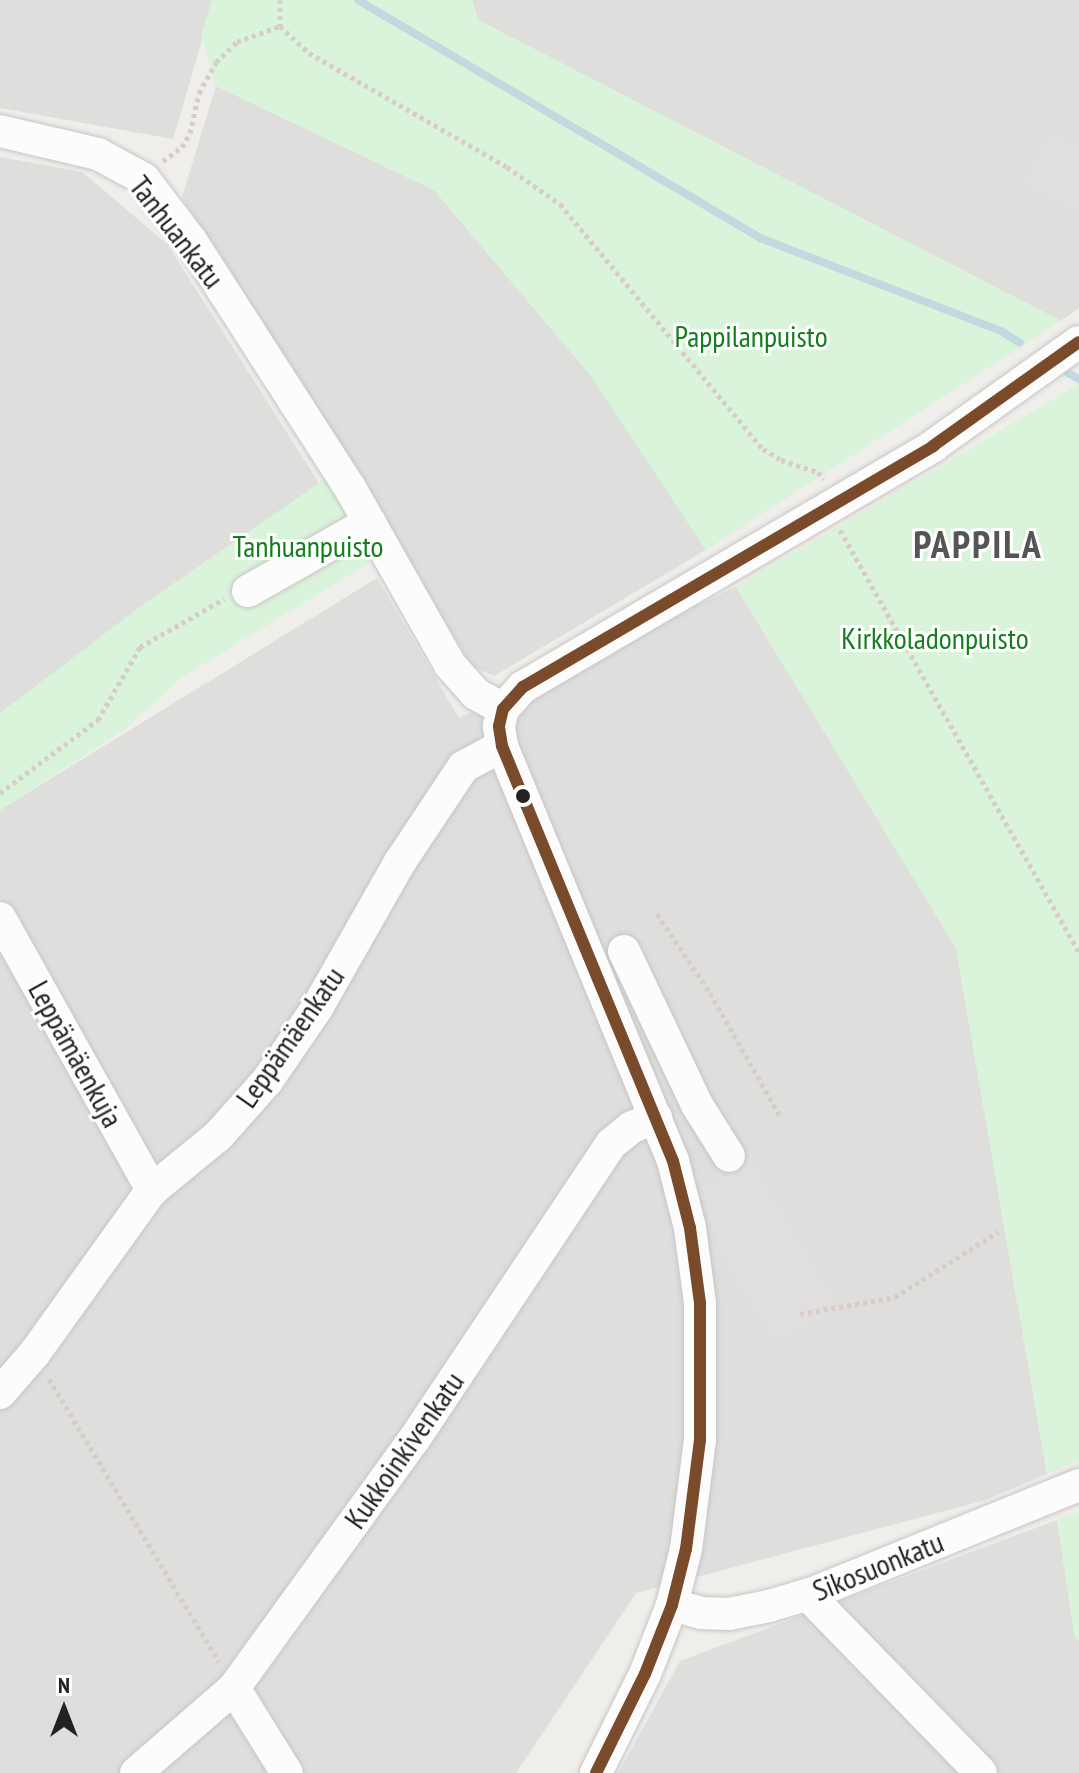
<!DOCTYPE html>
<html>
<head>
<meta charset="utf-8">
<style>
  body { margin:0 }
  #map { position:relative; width:1079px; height:1773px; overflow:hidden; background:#efeeeb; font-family:"PT Sans Narrow",sans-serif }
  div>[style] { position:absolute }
  .residential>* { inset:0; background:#dededc }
  .park>* { inset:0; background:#daf4db }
  .parking>* { inset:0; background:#e0dfde }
  .stream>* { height:8px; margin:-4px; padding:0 4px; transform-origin:4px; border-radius:4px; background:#c0dae0 }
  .path>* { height:5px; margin-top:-2.5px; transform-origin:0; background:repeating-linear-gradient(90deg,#d8cbc9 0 4px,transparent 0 8px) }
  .roads { filter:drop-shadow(0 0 2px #c7c6c5) drop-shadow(0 0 2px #c7c6c5) }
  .minor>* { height:32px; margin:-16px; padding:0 16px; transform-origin:16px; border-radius:16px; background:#fdfcfc }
  .bus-1>* { height:12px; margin:-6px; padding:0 6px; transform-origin:6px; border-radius:6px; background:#7a4b2a }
  .dots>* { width:22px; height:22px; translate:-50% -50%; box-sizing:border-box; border:4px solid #fff; border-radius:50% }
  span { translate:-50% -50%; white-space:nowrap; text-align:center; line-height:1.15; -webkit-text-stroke:6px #fff; paint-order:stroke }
  .street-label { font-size:30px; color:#222 }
  .park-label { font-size:30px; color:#127e1c }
  .district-label { font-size:38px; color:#555; font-weight:700; letter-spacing:2px }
  .north { position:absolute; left:24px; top:1669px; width:80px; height:80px; -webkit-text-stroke:6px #fff; paint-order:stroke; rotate:0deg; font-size:22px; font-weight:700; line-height:32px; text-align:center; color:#222 }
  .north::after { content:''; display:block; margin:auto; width:28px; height:36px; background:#222; clip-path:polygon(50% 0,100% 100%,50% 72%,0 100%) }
</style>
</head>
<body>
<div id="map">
  <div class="residential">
    <div style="clip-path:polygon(0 0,214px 0,173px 139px,0 108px)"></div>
    <div style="clip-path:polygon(472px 0,1079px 0,1079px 308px,1061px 321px,478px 20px)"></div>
    <div style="clip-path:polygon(216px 86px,434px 190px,591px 376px,706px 550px,494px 676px,472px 666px,182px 197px)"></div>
    <div style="clip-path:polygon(0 157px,82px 172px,167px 244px,319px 483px,0 736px)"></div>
    <div style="clip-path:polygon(377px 578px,459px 718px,736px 587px,956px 948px,1047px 1474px,986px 1500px,636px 1593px,516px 1773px,0 1773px,0 810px)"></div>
    <div style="clip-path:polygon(1057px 1520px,1075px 1637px,1079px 1641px,1079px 1773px,618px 1773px,680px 1661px)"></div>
  </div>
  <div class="park">
    <div style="clip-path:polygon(212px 0,472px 0,478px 20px,1061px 321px,706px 550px,591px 376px,434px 190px,216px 86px,201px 35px)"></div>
    <div style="clip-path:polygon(1079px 384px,1079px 1461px,1047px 1474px,956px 948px,736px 587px)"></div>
    <div style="clip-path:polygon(325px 479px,379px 557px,184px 676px,124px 730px,0 810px,0 713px,141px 606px)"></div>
    <div style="clip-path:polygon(1079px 1512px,1079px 1641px,1075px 1638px,1057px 1520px)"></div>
  </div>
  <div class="parking">
    <div style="clip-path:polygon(1049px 131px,1079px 147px,1079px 214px,1023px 182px)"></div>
    <div style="clip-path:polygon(750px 1160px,841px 1311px,773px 1339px,717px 1249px,703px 1190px)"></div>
  </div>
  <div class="stream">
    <div style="left:358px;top:0;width:467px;rotate:30.6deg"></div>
    <div style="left:760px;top:238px;width:258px;rotate:21.1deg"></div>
    <div style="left:1001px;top:331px;width:22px;rotate:32deg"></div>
    <div style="left:1068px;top:373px;width:13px;rotate:29deg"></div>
  </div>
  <div class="path">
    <div style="left:280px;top:0;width:26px;rotate:90deg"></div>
    <div style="left:280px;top:26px;width:40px;rotate:43deg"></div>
    <div style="left:309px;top:53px;width:228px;rotate:29.9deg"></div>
    <div style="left:507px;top:167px;width:65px;rotate:34.9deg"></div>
    <div style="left:560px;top:204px;width:318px;rotate:50.4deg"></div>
    <div style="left:763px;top:449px;width:21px;rotate:31deg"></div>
    <div style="left:781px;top:460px;width:39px;rotate:18deg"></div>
    <div style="left:818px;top:472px;width:9px;rotate:54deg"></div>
    <div style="left:163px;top:161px;width:24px;rotate:-36deg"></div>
    <div style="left:182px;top:147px;width:16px;rotate:-60deg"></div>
    <div style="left:190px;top:133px;width:41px;rotate:-77.3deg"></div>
    <div style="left:199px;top:93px;width:35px;rotate:-61deg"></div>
    <div style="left:216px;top:62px;width:29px;rotate:-44deg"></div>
    <div style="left:237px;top:42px;width:46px;rotate:-20.4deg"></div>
    <div style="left:840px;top:530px;width:486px;rotate:60.5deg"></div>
    <div style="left:0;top:793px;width:122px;rotate:-36.7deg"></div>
    <div style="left:98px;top:720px;width:84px;rotate:-60.1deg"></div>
    <div style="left:140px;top:647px;width:97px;rotate:-29.7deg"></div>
    <div style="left:657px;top:914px;width:95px;rotate:56.1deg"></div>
    <div style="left:710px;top:993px;width:142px;rotate:60.4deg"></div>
    <div style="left:800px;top:1314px;width:97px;rotate:-10.1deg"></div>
    <div style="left:895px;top:1297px;width:122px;rotate:-32.3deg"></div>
    <div style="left:49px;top:1379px;width:330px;rotate:59deg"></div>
  </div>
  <div class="roads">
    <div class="minor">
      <div style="left:0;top:131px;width:101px;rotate:13.2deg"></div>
      <div style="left:98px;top:154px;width:52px;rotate:28.5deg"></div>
      <div style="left:144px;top:179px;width:79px;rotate:52.7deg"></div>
      <div style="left:192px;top:242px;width:292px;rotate:57.3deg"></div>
      <div style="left:350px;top:488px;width:203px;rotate:60.5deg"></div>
      <div style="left:450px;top:665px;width:39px;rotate:48deg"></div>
      <div style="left:476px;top:694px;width:31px;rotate:29deg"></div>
      <div style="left:248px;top:591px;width:140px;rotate:-29.5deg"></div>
      <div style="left:0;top:918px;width:312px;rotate:60.8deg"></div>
      <div style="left:624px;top:951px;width:170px;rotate:64.6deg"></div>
      <div style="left:697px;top:1105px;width:60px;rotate:57.9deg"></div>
      <div style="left:0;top:1393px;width:52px;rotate:-48.9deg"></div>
      <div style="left:34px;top:1354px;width:202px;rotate:-54.3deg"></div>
      <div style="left:152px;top:1190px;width:85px;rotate:-39.3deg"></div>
      <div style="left:218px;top:1136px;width:74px;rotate:-48.3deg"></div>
      <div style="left:267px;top:1081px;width:88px;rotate:-55.6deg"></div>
      <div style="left:317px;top:1008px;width:168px;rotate:-60.4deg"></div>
      <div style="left:400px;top:862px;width:114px;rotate:-56.4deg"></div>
      <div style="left:463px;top:767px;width:44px;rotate:-28.3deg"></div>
      <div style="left:808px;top:1595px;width:248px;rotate:45.8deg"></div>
      <div style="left:672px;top:1605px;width:31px;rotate:15deg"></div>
      <div style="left:702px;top:1613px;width:27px;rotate:2deg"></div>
      <div style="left:729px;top:1614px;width:41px;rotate:-11.3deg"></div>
      <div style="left:769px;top:1606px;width:46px;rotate:-16.5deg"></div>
      <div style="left:813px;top:1593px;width:287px;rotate:-22.1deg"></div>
      <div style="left:234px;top:1688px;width:100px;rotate:58.1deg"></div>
      <div style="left:136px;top:1773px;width:130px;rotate:-40.9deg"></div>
      <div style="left:234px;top:1688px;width:305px;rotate:-54.1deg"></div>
      <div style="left:413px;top:1441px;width:357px;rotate:-56.3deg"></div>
      <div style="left:611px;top:1144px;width:27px;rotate:-39deg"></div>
      <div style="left:632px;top:1127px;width:26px;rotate:-21deg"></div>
      <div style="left:596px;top:1773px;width:110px;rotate:-63.7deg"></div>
      <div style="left:645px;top:1674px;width:74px;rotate:-68.6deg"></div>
      <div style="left:672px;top:1605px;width:58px;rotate:-76deg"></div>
      <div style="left:686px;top:1549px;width:110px;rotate:-82.7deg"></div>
      <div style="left:700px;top:1440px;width:137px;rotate:-90deg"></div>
      <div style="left:700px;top:1303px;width:76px;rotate:-97.6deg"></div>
      <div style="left:690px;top:1228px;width:69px;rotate:-104.2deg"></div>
      <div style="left:673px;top:1161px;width:449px;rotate:-112.4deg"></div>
      <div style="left:502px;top:746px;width:20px;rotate:-99deg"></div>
      <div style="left:499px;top:726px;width:17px;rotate:-77deg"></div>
      <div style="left:503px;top:709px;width:30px;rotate:-48deg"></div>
      <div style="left:523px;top:687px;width:476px;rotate:-30.4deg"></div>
      <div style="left:933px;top:446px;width:179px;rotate:-35.5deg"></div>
    </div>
  </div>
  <div class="bus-1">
    <div style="left:596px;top:1773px;width:110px;rotate:-63.7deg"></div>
    <div style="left:645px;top:1674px;width:74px;rotate:-68.6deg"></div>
    <div style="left:672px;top:1605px;width:58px;rotate:-76deg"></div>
    <div style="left:686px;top:1549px;width:110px;rotate:-82.7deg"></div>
    <div style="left:700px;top:1440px;width:137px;rotate:-90deg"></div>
    <div style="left:700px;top:1303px;width:76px;rotate:-97.6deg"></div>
    <div style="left:690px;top:1228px;width:69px;rotate:-104.2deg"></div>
    <div style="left:673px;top:1161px;width:449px;rotate:-112.4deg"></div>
    <div style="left:502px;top:746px;width:20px;rotate:-99deg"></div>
    <div style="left:499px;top:726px;width:17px;rotate:-77deg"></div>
    <div style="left:503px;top:709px;width:30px;rotate:-48deg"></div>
    <div style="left:523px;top:687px;width:476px;rotate:-30.4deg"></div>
    <div style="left:933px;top:446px;width:179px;rotate:-35.5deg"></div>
  </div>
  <div class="dots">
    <div style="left:523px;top:796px;background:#222"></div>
  </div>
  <div class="street-label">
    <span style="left:177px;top:232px;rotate:52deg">Tanhuankatu</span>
    <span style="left:290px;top:1037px;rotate:-55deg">Leppämäenkatu</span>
    <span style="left:76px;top:1054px;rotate:61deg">Leppämäenkuja</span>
    <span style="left:404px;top:1450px;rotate:-55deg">Kukkoinkivenkatu</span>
    <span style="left:878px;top:1566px;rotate:-22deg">Sikosuonkatu</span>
  </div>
  <div class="park-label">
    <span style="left:751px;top:336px">Pappilanpuisto</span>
    <span style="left:308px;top:546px">Tanhuanpuisto</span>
    <span style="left:935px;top:638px">Kirkkoladonpuisto</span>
  </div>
  <div class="district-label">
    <span style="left:978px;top:544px">PAPPILA</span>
  </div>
  <div class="north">N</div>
</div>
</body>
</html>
